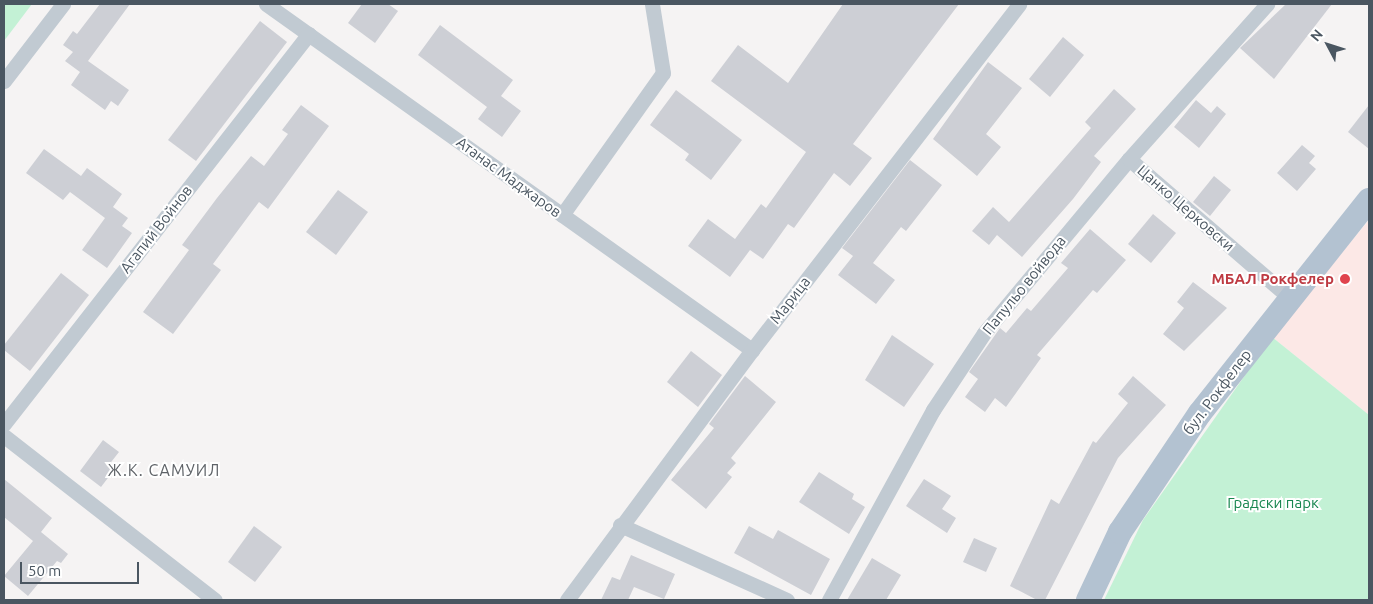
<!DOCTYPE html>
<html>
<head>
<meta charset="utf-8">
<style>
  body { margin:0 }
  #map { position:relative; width:1373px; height:604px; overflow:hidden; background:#f5f3f3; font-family:Ubuntu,sans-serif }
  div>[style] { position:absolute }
  .medical>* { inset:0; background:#fce8e6 }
  .green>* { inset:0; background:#c3f1d5 }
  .building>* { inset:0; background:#cdcfd5 }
  .minor>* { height:15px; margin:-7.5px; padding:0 7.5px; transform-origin:7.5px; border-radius:7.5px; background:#c1cad2 }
  .primary>* { height:24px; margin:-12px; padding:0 12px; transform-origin:12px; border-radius:12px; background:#b3c2d1 }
  .dots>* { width:14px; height:14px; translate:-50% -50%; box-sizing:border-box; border:2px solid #fff; border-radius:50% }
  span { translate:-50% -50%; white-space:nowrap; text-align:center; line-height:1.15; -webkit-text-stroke:4px #fff; paint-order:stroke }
  .street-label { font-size:15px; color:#4a5661 }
  .health-label { font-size:15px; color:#be3a42; font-weight:700 }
  .right { translate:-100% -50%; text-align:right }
  .park-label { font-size:15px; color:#17864f }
  .neighbourhood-label { font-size:16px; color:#5f6368; letter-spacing:1px }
  .frame { position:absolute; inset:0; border:5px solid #4a5661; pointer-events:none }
  .north { position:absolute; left:1303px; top:20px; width:50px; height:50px; -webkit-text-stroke:4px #fff; paint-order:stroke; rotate:310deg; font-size:14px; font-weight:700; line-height:20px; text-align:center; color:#4a5661 }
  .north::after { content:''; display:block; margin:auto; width:18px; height:22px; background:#4a5661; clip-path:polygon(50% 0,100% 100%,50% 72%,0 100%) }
  .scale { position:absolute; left:20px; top:562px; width:119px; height:22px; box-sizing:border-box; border:2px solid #4a5661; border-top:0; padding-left:6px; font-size:15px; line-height:18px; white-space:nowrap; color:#4a5661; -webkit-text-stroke:4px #fff; paint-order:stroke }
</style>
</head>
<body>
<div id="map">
  <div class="medical">
    <div style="clip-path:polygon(1369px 220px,1369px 415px,1272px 337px)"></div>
  </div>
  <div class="green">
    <div style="clip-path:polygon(4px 4px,32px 4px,4px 41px)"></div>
    <div style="clip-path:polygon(1272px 337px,1369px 415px,1369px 600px,1104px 600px,1143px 520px)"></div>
  </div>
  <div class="building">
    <div style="clip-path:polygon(100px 4px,130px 4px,88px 61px,129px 90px,118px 106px,111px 101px,105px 110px,71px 85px,80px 72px,65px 61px,73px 52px,63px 45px,73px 31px,77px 34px)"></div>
    <div style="clip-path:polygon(362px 4px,388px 4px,398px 11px,375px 43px,348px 23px)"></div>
    <div style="clip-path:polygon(843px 4px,959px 4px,853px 144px,872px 158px,850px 186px,834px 173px,794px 228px,788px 224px,763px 259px,750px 250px,730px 277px,688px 246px,708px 219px,735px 239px,761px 204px,766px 208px,806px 152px,711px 81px,738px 45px,788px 83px)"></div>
    <div style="clip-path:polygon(1286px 4px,1332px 4px,1274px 79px,1240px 48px)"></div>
    <div style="clip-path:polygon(260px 21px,287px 42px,196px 161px,168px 140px)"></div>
    <div style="clip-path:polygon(440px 25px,513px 80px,501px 96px,521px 111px,502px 137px,478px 119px,487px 107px,418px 55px)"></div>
    <div style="clip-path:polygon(1063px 37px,1084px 55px,1050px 97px,1029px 79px)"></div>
    <div style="clip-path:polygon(988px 62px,1022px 88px,986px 134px,1001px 147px,977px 176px,933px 139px)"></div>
    <div style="clip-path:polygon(1114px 89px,1136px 109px,1094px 156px,1101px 162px,1073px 199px,1022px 257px,997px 235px,989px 245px,972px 231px,993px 207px,1009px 222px,1091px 128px,1085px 122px)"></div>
    <div style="clip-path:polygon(676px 90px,742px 140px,711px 180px,685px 160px,689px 154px,650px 125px)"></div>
    <div style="clip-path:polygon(1196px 100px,1211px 113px,1217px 106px,1226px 114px,1199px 148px,1174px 127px)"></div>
    <div style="clip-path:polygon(301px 105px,329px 126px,268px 209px,259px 202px,213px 264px,221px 270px,173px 334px,143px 312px,189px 250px,182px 245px,217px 198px,251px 156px,264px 166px,288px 134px,282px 130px)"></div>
    <div style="clip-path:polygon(1369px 105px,1369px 149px,1348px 132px)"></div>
    <div style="clip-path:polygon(1302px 145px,1315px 156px,1309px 163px,1316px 169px,1297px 191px,1277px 173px)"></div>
    <div style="clip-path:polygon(44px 149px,81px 176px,87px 168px,122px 194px,113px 207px,128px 218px,122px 226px,132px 233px,107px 268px,82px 250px,105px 218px,70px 192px,63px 200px,26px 173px)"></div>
    <div style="clip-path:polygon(910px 160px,942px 185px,906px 231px,901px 227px,873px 263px,895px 280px,876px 304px,838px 275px,853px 256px,842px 248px)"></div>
    <div style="clip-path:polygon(1214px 176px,1231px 190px,1210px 216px,1193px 202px)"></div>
    <div style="clip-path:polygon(338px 190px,368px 212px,336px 255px,306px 232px)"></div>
    <div style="clip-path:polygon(1153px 214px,1176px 233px,1151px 263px,1128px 244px)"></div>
    <div style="clip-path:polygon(1090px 229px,1126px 260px,1097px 293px,1093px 290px,1037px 355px,1041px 358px,1006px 407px,995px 398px,985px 412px,965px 397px,978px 379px,969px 372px,1000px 328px,1006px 333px,1027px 308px,1031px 311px,1068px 268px,1061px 263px)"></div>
    <div style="clip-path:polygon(61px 273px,89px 295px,30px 371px,4px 350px,4px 345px)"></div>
    <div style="clip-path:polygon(1193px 282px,1227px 308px,1184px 351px,1163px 334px,1184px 308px,1177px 302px)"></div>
    <div style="clip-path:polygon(892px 335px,934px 364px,904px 407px,865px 380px)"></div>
    <div style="clip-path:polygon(691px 351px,722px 375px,698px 407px,667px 382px)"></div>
    <div style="clip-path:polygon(745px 376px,776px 402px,731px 458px,736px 463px,727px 473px,732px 477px,706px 509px,671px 480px,714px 428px,709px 424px)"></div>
    <div style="clip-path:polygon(1133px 376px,1166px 405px,1118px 458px,1045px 600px,1037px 600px,1010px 586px,1051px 499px,1059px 504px,1093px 441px,1096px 443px,1128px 403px,1118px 394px)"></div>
    <div style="clip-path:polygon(103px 440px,119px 452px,108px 466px,114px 470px,101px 487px,80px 471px)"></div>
    <div style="clip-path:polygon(819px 472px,854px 494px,852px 499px,865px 507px,849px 534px,799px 502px)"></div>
    <div style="clip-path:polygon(4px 479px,52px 518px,41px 532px,68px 554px,61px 563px,57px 561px,28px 596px,4px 576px,33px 541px,4px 517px)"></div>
    <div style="clip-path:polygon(924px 479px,951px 496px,942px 509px,956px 518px,947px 533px,906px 506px)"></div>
    <div style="clip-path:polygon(254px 526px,282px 547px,255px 582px,228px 562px)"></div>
    <div style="clip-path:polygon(749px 526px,773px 539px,778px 530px,830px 559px,811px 595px,734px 553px)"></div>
    <div style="clip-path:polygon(974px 538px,997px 548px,986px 572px,963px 562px)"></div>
    <div style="clip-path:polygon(631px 555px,675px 574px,664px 599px,634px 587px,628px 600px,601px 600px,612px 577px,620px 580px)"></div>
    <div style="clip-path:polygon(872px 558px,901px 575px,886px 600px,847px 600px)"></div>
  </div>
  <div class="minor">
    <div style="left:266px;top:4px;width:597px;rotate:35.45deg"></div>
    <div style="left:4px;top:81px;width:97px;rotate:-52.5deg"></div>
    <div style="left:1129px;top:159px;width:211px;rotate:40.8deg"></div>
    <div style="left:562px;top:215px;width:174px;rotate:-54.6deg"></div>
    <div style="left:663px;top:73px;width:70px;rotate:-99.1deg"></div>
    <div style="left:4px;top:424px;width:495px;rotate:-52deg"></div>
    <div style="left:4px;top:436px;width:267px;rotate:37.9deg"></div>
    <div style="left:620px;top:525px;width:183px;rotate:24.2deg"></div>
    <div style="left:567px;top:600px;width:311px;rotate:-53.5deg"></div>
    <div style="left:752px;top:350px;width:437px;rotate:-52.3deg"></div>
    <div style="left:829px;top:600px;width:217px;rotate:-61.3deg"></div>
    <div style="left:933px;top:410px;width:92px;rotate:-56.5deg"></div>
    <div style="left:984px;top:333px;width:226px;rotate:-50.2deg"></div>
    <div style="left:1129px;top:159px;width:208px;rotate:-48.3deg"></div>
  </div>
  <div class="primary">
    <div style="left:1088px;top:600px;width:75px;rotate:-64.8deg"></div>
    <div style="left:1120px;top:532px;width:143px;rotate:-56.1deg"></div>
    <div style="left:1200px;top:413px;width:272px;rotate:-51.6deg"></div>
  </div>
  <div class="dots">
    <div style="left:1345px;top:279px;background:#e0444e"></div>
  </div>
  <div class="street-label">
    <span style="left:509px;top:177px;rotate:36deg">Атанас Маджаров</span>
    <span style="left:1186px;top:208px;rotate:41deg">Цанко Церковски</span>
    <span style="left:156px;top:229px;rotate:-52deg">Агапий Войнов</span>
    <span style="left:1024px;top:285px;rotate:-51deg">Папульо войвода</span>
    <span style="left:790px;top:300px;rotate:-52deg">Марица</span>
    <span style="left:1217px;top:392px;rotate:-53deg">бул. Рокфелер</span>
  </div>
  <div class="health-label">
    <span class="right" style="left:1334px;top:279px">МБАЛ Рокфелер</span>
  </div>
  <div class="park-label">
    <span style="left:1273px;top:503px">Градски парк</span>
  </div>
  <div class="neighbourhood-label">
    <span style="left:164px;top:470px">Ж.К. САМУИЛ</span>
  </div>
  <div class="frame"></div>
  <div class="north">N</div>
  <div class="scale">50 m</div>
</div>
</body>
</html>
